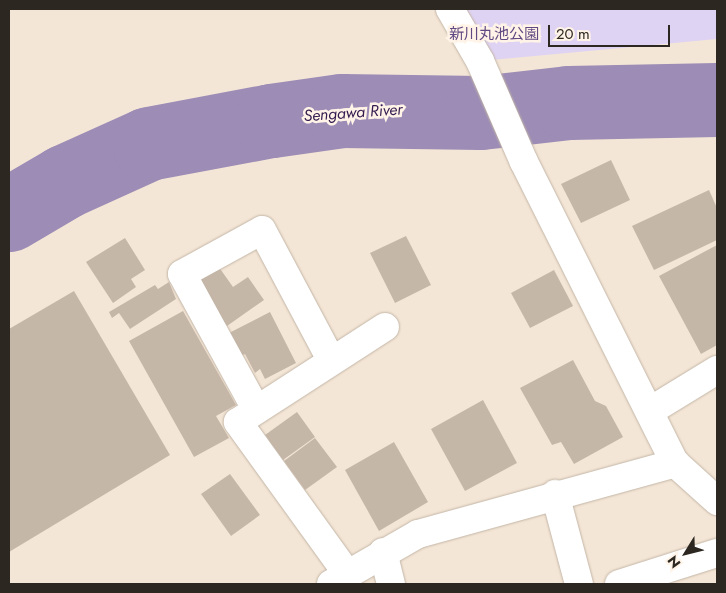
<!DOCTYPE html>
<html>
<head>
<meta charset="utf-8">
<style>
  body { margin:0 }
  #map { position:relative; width:726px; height:593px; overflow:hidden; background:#f4e6d6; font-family:Jost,"Noto Sans JP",sans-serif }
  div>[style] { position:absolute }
  .green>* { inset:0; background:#dfd3f3 }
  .river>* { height:74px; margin:-37px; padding:0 37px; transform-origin:37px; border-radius:37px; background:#9c8cb6 }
  .building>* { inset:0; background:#c5b7a8 }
  .roads { filter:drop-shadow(0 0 1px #c3b6a7) drop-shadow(0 0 1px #c3b6a7) }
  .minor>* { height:28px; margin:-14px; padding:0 14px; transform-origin:14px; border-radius:14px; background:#fff }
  span { translate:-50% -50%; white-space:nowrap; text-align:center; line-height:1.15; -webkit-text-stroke:5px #fff4e7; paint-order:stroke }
  .park-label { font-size:15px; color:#614983 }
  .water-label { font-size:16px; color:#331a4f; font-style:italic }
  .frame { position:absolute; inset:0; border:10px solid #2c2721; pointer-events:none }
  .north { position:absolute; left:661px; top:528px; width:50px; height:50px; -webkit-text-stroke:4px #fff4e7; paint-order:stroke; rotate:234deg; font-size:14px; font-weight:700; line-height:20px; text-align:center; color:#2c2721 }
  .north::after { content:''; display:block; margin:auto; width:18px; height:22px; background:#2c2721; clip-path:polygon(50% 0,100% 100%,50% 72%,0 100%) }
  .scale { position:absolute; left:548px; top:25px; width:122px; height:22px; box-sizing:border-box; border:2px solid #2c2721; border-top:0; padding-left:6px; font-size:15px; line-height:18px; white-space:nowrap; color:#2c2721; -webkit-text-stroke:4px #fff4e7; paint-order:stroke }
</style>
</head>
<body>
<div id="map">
  <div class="green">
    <div style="clip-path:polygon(450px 9px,717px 9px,717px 39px,480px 61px)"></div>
  </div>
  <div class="river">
    <div style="left:9px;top:215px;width:65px;rotate:-30.5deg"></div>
    <div style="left:65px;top:182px;width:92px;rotate:-24.3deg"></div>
    <div style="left:149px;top:144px;width:125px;rotate:-10.6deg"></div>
    <div style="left:272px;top:121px;width:71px;rotate:-8.1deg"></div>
    <div style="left:342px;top:111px;width:139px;rotate:0.8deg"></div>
    <div style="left:481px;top:113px;width:89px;rotate:-6.5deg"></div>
    <div style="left:569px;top:103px;width:148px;rotate:-1.2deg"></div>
  </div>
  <div class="building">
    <div style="clip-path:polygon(611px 160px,630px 200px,581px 223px,561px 184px)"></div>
    <div style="clip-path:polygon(709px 190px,717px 208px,717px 240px,654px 270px,632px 226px)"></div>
    <div style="clip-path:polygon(406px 236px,431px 285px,395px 303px,370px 253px)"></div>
    <div style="clip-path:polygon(125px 238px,145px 270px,131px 279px,136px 287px,113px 303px,86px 262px)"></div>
    <div style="clip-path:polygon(717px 245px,717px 345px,701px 354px,659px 276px)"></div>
    <div style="clip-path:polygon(216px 263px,233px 287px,248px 277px,264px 300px,227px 326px,193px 279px)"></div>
    <div style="clip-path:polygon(554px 270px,573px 306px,530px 328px,511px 293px)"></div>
    <div style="clip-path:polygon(169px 282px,176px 299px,130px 329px,119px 313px,112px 318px,109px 312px,155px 285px,158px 289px)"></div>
    <div style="clip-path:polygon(74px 291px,170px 455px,9px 552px,9px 329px)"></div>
    <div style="clip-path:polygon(183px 311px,236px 405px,216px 416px,229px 438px,194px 457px,129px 341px)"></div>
    <div style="clip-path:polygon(270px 312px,296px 363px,265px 379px,260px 369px,255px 373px,245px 354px,241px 356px,229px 333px)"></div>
    <div style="clip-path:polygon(573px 360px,595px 401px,606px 406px,623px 437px,574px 464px,561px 442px,552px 445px,520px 388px)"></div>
    <div style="clip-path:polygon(483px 400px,517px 463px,465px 491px,431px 429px)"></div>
    <div style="clip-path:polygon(297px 412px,315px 437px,283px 460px,265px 435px)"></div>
    <div style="clip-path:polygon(315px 438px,337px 467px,305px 490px,284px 461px)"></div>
    <div style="clip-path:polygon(394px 442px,428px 502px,379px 531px,345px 470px)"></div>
    <div style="clip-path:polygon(230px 474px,260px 515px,231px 536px,201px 494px)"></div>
  </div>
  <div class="roads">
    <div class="minor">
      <div style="left:450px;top:9px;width:60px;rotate:60deg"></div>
      <div style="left:480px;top:61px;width:110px;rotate:66.5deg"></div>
      <div style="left:524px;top:162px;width:337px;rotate:63.4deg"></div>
      <div style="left:675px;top:463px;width:57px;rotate:42.1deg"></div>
      <div style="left:256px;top:409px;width:154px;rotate:-118.7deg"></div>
      <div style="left:182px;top:274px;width:91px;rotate:-28.8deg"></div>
      <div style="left:262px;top:230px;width:147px;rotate:62deg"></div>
      <div style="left:650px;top:411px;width:79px;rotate:-31.5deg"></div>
      <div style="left:555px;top:494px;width:93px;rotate:75.1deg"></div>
      <div style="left:383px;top:552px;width:33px;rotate:76deg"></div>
      <div style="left:346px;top:572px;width:185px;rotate:-125.8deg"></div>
      <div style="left:238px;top:422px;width:175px;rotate:-32.9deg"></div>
      <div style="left:331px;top:584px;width:100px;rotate:-29.9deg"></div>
      <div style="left:418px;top:534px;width:267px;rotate:-15.4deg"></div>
      <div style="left:619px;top:584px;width:103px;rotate:-17.6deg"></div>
    </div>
  </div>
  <div class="park-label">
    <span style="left:494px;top:35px">新川丸池公園</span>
  </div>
  <div class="water-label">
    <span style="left:353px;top:113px;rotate:-4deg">Sengawa River</span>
  </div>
  <div class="frame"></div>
  <div class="north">N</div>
  <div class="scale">20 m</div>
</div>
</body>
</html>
